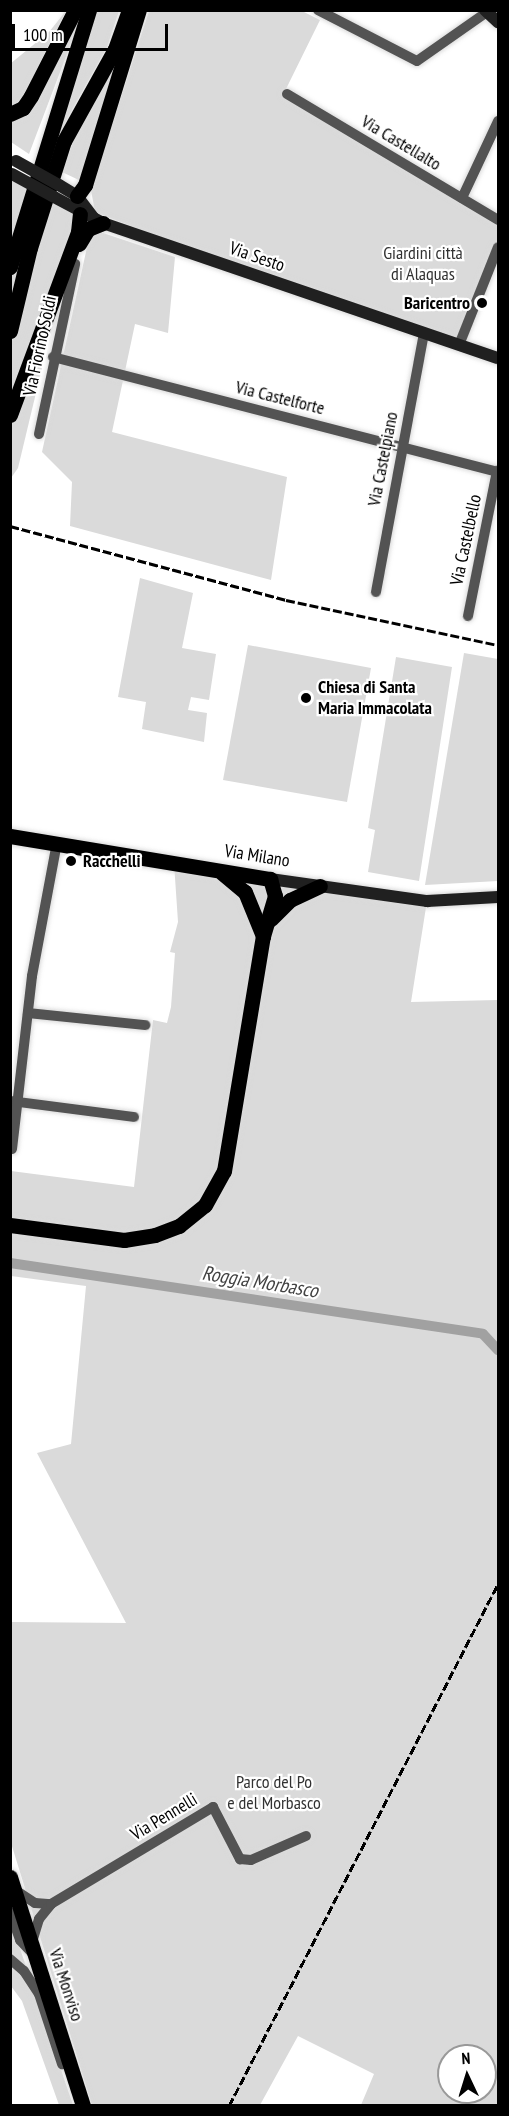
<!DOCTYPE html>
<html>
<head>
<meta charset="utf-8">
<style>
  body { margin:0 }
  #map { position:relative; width:509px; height:2116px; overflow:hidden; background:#fff; font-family:"PT Sans Narrow",sans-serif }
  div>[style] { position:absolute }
  .green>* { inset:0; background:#dadada }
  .canal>* { height:10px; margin:-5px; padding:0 5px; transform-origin:5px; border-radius:5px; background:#a1a1a1 }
  .roads { filter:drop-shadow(0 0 2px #dbdbdb) drop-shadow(0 0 2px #dbdbdb) }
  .street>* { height:10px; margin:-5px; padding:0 5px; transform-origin:5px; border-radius:5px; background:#535353 }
  .secondary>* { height:12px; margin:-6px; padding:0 6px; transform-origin:6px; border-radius:6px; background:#202020 }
  .primary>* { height:15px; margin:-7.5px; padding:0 7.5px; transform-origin:7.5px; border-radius:7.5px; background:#000 }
  .rail>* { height:3px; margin-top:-1.5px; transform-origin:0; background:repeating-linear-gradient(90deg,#000 0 9px,transparent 0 12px) }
  .secondary-bridge>* { height:12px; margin:-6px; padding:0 6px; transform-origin:6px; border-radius:6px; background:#202020 }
  .dots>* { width:16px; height:16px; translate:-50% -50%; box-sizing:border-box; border:3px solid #fff; border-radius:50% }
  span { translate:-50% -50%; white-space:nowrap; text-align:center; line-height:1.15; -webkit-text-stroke:4.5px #fff; paint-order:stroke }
  .street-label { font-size:18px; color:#000 }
  .park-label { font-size:18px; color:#313131 }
  .poi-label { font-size:18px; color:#000; font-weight:700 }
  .right { translate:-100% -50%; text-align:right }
  .left { translate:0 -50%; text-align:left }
  .water-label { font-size:20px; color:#424242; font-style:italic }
  .frame { position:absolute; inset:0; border:12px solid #000; pointer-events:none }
  .north { position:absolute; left:437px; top:2044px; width:60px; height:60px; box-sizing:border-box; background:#fff; border:2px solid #999; border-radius:50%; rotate:356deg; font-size:16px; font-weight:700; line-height:24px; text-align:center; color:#000 }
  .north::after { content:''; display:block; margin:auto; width:21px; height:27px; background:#000; clip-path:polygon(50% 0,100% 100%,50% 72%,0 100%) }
  .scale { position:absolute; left:12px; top:24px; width:156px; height:27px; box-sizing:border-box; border:3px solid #000; border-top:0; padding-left:8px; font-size:18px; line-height:21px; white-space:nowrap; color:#000; -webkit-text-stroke:4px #fff; paint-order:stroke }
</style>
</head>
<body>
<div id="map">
  <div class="green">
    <div style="clip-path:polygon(66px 11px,23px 96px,11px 109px,10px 64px,49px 32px)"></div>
    <div style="clip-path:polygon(95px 11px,119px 11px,107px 47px,59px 133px,47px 164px)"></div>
    <div style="clip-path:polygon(149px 11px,302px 11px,320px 20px,285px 91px,498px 221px,498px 245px,459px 343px,329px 302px,95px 212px,91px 190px)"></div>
    <div style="clip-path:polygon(75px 24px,68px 51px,29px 154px,11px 142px,10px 122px,29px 109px)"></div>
    <div style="clip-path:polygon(117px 60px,81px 181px,62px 172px,78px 129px)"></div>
    <div style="clip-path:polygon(11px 178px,72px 212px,76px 226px,18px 468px,11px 478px)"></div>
    <div style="clip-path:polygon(91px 229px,175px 257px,168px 333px,135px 324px,112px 432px,287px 477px,271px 580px,70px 526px,72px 482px,42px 452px)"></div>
    <div style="clip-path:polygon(140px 578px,193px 593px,182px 648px,216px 654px,209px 700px,191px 697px,188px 710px,207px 713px,204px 742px,142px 729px,146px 702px,118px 697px)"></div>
    <div style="clip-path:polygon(248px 645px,371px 668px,347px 802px,223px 780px)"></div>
    <div style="clip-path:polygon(464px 653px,498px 659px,498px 881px,425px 885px)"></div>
    <div style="clip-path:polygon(396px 657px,452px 667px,419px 881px,368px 872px,375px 830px,368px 828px)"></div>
    <div style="clip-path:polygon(evenodd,174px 863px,427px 901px,411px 1002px,498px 1000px,498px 2105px,361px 2105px,374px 2074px,298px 2036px,260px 2105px,92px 2105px,11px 1843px,11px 1622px,126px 1623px,37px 1453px,71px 1444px,86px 1286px,11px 1276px,11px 1171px,134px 1187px,153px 1020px,167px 1023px,171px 1007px,175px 953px,170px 952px,178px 922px,174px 863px,449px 2056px,485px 2056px,485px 2092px,449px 2092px,449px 2056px)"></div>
    <div style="clip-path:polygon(10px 1919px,73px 2105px,59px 2105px,22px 2001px,11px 1986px)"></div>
  </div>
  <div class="canal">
    <div style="left:10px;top:1263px;width:478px;rotate:8.5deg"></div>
    <div style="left:483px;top:1334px;width:22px;rotate:47deg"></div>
  </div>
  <div class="roads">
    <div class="street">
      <div style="left:318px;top:10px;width:111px;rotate:27.3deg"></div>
      <div style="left:417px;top:61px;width:85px;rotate:-35deg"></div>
      <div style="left:287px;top:94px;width:246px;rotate:30.8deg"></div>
      <div style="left:462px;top:198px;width:85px;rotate:-64.9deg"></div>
      <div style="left:459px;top:345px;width:105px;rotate:-68.3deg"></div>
      <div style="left:53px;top:357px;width:460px;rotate:14.5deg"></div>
      <div style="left:39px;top:434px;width:174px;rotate:-78deg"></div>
      <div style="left:376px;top:592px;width:263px;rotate:-79.5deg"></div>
      <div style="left:468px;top:616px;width:148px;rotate:-78.7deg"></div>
      <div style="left:28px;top:1013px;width:118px;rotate:5.9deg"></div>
      <div style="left:11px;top:1101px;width:124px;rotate:7.4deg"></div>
      <div style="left:12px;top:1149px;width:174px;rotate:-83.4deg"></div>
      <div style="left:32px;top:976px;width:135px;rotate:-79.4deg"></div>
      <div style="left:15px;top:1890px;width:24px;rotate:33deg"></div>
      <div style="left:35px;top:1903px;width:16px;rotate:4deg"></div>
      <div style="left:10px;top:1912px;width:30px;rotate:70deg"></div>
      <div style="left:20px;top:1940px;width:18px;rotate:47deg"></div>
      <div style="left:32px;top:1942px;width:24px;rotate:-73deg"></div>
      <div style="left:39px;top:1919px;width:19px;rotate:-51deg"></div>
      <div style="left:51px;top:1904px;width:189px;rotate:-30.9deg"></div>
      <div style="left:213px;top:1807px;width:59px;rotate:62.6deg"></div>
      <div style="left:240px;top:1859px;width:11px;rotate:5deg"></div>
      <div style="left:251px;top:1860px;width:60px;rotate:-23.6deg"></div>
      <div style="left:10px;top:1959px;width:18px;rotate:41deg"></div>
      <div style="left:24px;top:1971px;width:27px;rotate:57deg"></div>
      <div style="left:39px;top:1994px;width:74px;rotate:71.8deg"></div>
    </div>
    <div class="secondary">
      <div style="left:485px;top:10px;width:18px;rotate:43deg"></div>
      <div style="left:59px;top:185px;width:21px;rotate:31deg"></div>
      <div style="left:77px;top:196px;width:30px;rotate:53deg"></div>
      <div style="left:54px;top:197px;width:55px;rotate:28deg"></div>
      <div style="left:103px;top:223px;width:417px;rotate:18.9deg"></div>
      <div style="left:270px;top:879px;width:159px;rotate:8deg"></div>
      <div style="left:427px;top:901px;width:71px;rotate:-3.2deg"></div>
    </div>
    <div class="primary">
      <div style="left:10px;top:114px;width:14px;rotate:-25deg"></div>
      <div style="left:23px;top:108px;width:14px;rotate:-56deg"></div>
      <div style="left:31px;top:96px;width:97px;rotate:-62.9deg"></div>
      <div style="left:77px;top:196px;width:14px;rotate:-54deg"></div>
      <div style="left:85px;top:185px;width:183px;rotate:-72.9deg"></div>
      <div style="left:79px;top:244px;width:17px;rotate:-59deg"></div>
      <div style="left:88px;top:229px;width:16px;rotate:-22deg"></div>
      <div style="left:10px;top:267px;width:269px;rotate:-72.9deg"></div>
      <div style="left:10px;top:331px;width:85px;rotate:-76.5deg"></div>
      <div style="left:30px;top:248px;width:112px;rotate:-72.4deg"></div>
      <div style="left:64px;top:141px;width:105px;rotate:-61deg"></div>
      <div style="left:115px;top:49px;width:41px;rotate:-70.3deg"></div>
      <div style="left:10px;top:415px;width:195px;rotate:-69.6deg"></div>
      <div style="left:78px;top:232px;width:18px;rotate:-84deg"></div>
      <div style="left:10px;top:836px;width:264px;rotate:9.4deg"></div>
      <div style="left:222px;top:873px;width:30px;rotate:40deg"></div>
      <div style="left:245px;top:892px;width:48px;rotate:67.8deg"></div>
      <div style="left:271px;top:919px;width:27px;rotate:-45deg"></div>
      <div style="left:290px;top:900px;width:33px;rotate:-25deg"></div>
      <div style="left:10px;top:1225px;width:115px;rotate:7.5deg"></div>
      <div style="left:124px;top:1240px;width:31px;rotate:-9deg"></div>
      <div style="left:155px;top:1235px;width:26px;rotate:-21deg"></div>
      <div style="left:179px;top:1226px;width:33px;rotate:-39deg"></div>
      <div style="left:205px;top:1205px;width:39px;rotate:-61deg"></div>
      <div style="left:224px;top:1171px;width:238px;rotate:-80.6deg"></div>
      <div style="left:263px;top:936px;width:42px;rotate:-73.3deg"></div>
      <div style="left:275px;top:896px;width:18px;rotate:-106deg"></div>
      <div style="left:10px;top:1877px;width:240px;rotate:72.3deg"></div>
    </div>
  </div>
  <div class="rail">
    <div style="left:10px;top:526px;width:286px;rotate:15deg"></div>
    <div style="left:286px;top:600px;width:217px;rotate:12deg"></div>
    <div style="left:229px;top:2106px;width:587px;rotate:-62.74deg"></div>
  </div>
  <div class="secondary-bridge">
    <div style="left:16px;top:161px;width:49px;rotate:29.2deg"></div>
    <div style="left:12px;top:174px;width:48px;rotate:28.7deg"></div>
  </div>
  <div class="dots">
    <div style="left:482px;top:303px;background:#000"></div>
    <div style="left:306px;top:698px;background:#000"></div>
    <div style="left:71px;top:861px;background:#000"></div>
  </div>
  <div class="street-label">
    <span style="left:401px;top:143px;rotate:31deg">Via Castellalto</span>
    <span style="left:257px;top:257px;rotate:19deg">Via Sesto</span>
    <span style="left:40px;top:346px;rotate:-78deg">Via Fiorino Soldi</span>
    <span style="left:280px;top:398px;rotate:14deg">Via Castelforte</span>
    <span style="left:383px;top:459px;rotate:-79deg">Via Castelpiano</span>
    <span style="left:466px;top:540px;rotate:-78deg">Via Castelbello</span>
    <span style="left:257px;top:856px;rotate:9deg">Via Milano</span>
    <span style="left:164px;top:1817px;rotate:-31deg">Via Pennelli</span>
    <span style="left:66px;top:1985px;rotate:72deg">Via Monviso</span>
  </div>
  <div class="park-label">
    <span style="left:423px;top:264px">Giardini città<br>di Alaquas</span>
    <span style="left:274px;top:1793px">Parco del Po<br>e del Morbasco</span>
  </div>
  <div class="poi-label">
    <span class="right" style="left:470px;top:303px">Baricentro</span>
    <span class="left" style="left:318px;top:698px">Chiesa di Santa<br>Maria Immacolata</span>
    <span class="left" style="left:83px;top:861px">Racchelli</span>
  </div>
  <div class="water-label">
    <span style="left:260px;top:1282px;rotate:9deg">Roggia Morbasco</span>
  </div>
  <div class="frame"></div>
  <div class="north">N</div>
  <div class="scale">100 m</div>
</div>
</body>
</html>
